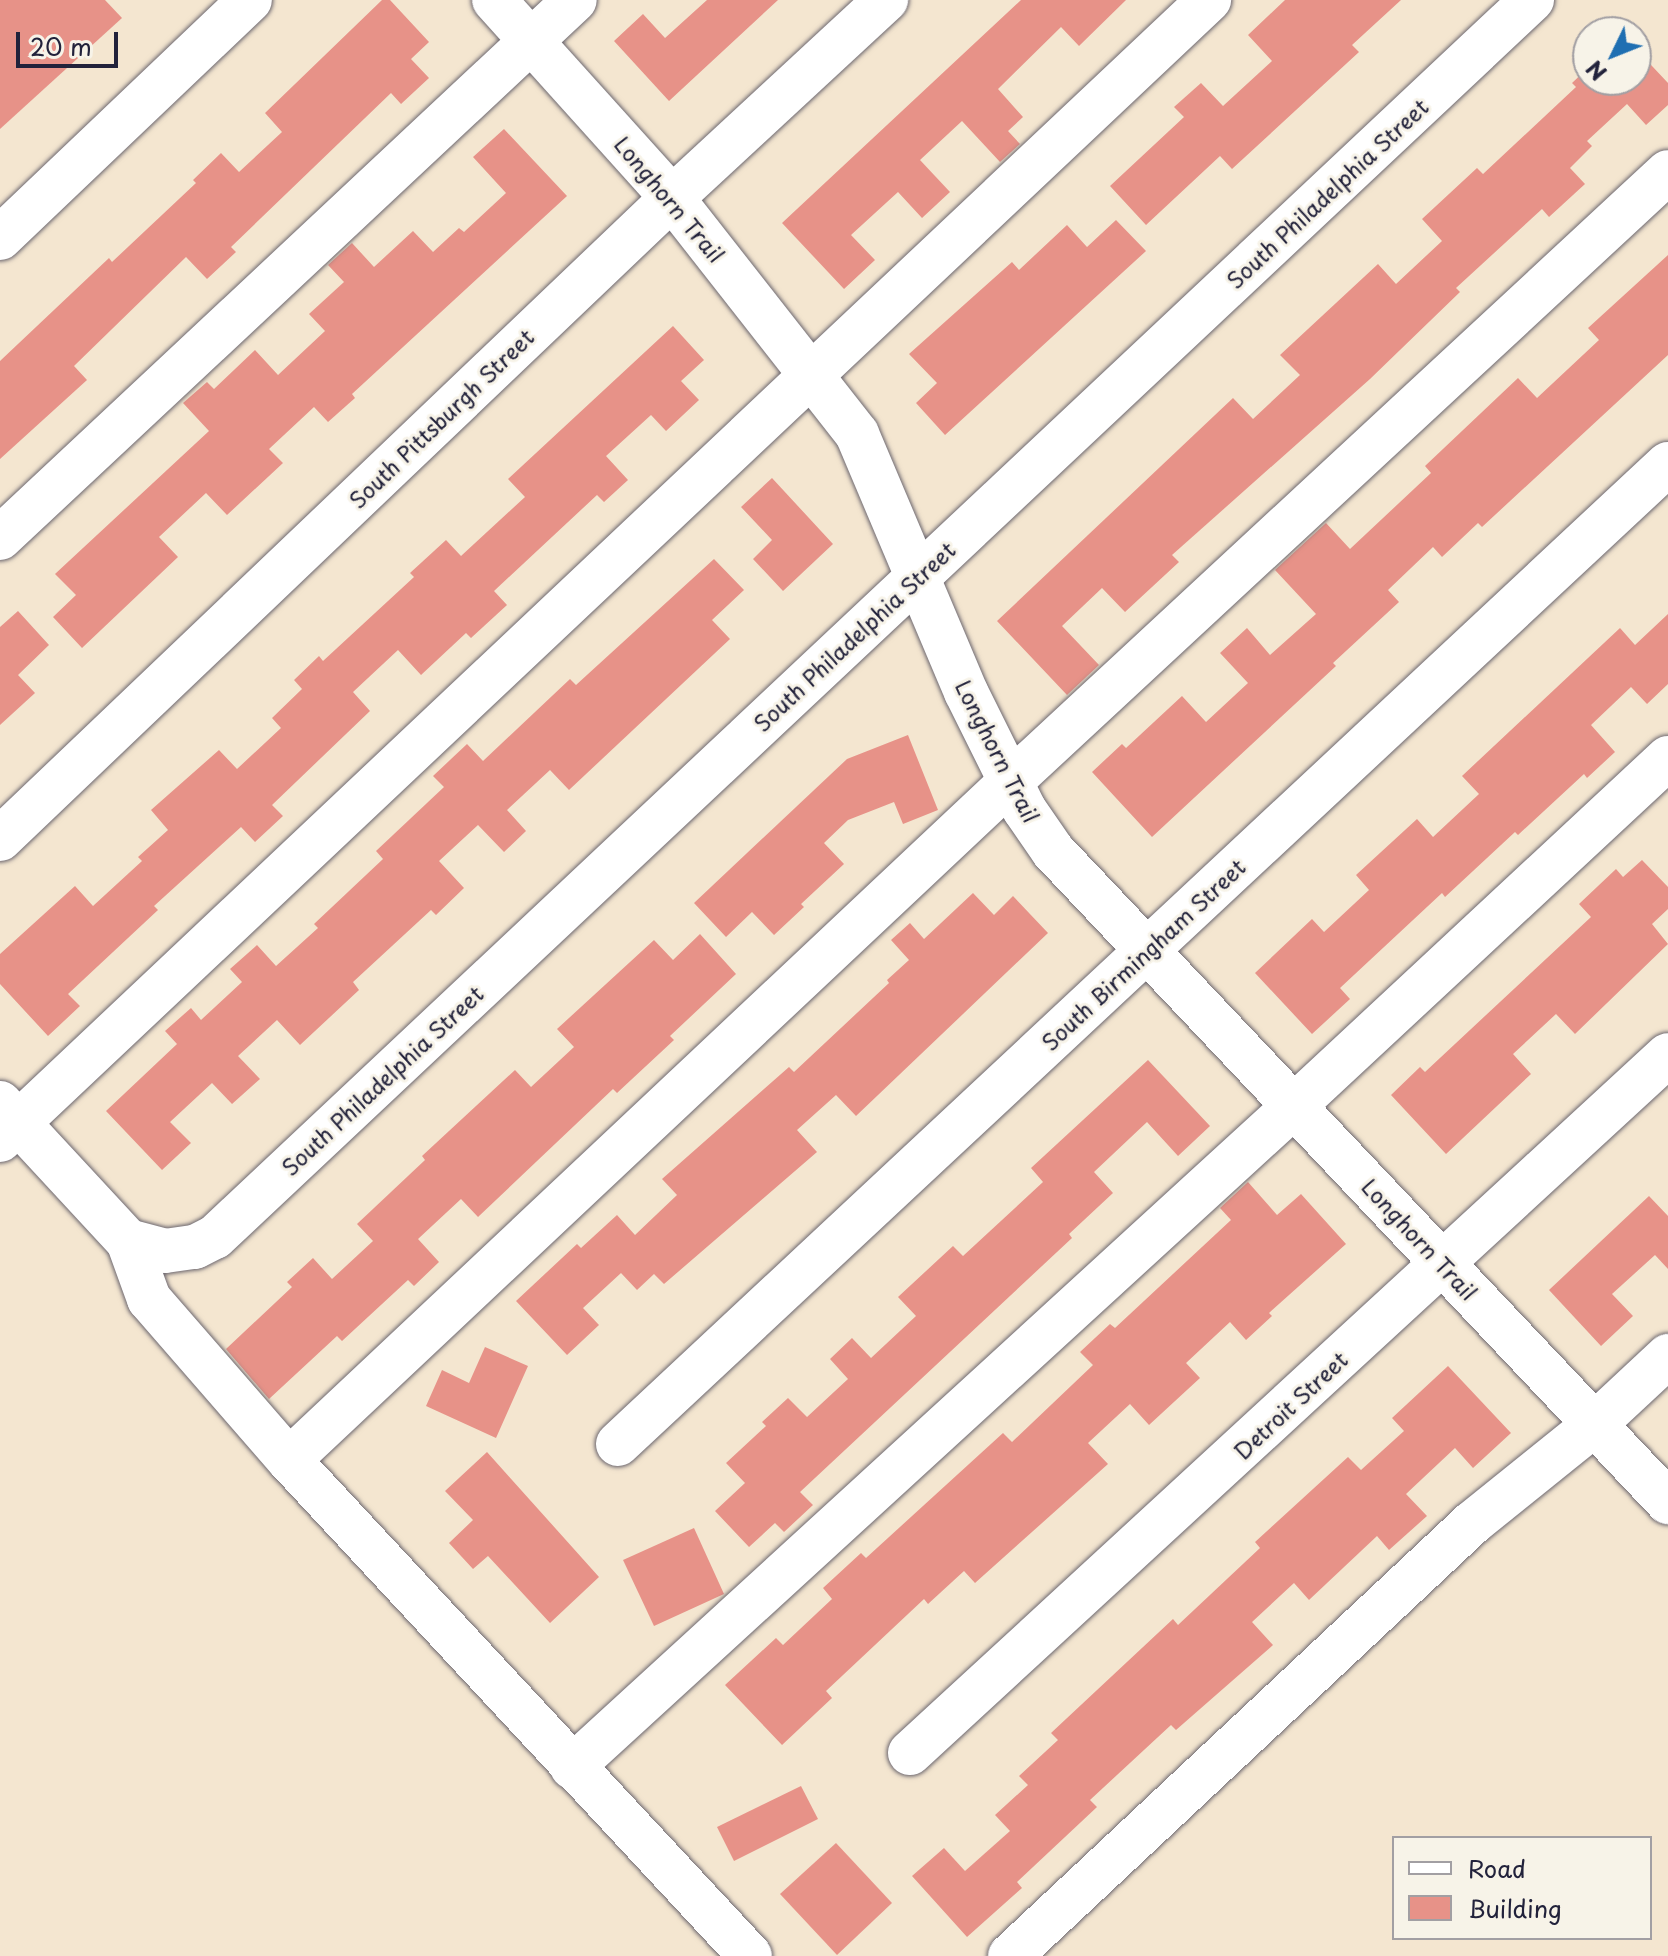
<!DOCTYPE html>
<html>
<head>
<meta charset="utf-8">
<style>
  body { margin:0 }
  #map { position:relative; width:1668px; height:1956px; overflow:hidden; background:#f4e6d0; font-family:"Playpen Sans",sans-serif }
  div>[style] { position:absolute }
  .building>* { inset:0; background:#e79288 }
  .roads { filter:drop-shadow(0 0 2px #6c676f) drop-shadow(0 0 2px #6c676f) }
  .minor>* { height:44px; margin:-22px; padding:0 22px; transform-origin:22px; border-radius:22px; background:#fff }
  span { translate:-50% -50%; white-space:nowrap; text-align:center; line-height:1.15; -webkit-text-stroke:6px #f7f3e8; paint-order:stroke }
  .street-label { font-size:22px; color:#22223b }
  .legend { position:absolute; left:1392px; top:1836px; width:260px; height:104px; box-sizing:border-box; background:#f7f3e8; border:2px solid #a29fa3; margin:0; padding:10px 14px; list-style:none; font-size:24px; color:#22223b }
  .legend li { display:flex; align-items:center; gap:16px; height:40px }
  .legend b { width:40px; border:2px solid #a29fa3 }
  .north { position:absolute; left:1572px; top:16px; width:80px; height:80px; box-sizing:border-box; background:#f7f3e8; border:2px solid #a29fa3; border-radius:50%; rotate:227deg; font-size:22px; font-weight:700; line-height:32px; text-align:center; color:#22223b }
  .north::after { content:''; display:block; margin:auto; width:28px; height:36px; background:#1f6fb2; clip-path:polygon(50% 0,100% 100%,50% 72%,0 100%) }
  .scale { position:absolute; left:16px; top:32px; width:102px; height:36px; box-sizing:border-box; border:4px solid #22223b; border-top:0; padding-left:10px; font-size:24px; line-height:28px; white-space:nowrap; color:#22223b; -webkit-text-stroke:6px #f7f3e8; paint-order:stroke }
</style>
</head>
<body>
<div id="map">
  <div class="building">
    <div style="clip-path:polygon(0 0,105px 0,122px 18px,0 129px)"></div>
    <div style="clip-path:polygon(382px 0,390px 0,429px 42px,411px 59px,429px 78px,401px 104px,391px 93px,231px 247px,236px 252px,207px 279px,186px 257px,74px 366px,87px 380px,0 459px,0 361px,109px 258px,112px 262px,196px 183px,193px 180px,221px 153px,239px 172px,282px 132px,265px 113px)"></div>
    <div style="clip-path:polygon(707px 0,778px 0,669px 101px,614px 41px,643px 14px,665px 38px)"></div>
    <div style="clip-path:polygon(1021px 0,1126px 0,1079px 46px,1061px 27px,998px 89px,1023px 117px,1008px 131px,1020px 144px,1000px 162px,962px 121px,920px 160px,950px 192px,922px 218px,898px 192px,851px 235px,875px 260px,844px 289px,782px 223px)"></div>
    <div style="clip-path:polygon(1285px 0,1401px 0,1352px 45px,1359px 52px,1232px 169px,1220px 156px,1146px 225px,1110px 186px,1184px 117px,1174px 107px,1201px 83px,1223px 106px,1272px 61px,1248px 35px)"></div>
    <div style="clip-path:polygon(1636px 49px,1668px 83px,1668px 105px,1646px 125px,1627px 104px,1587px 141px,1592px 146px,1570px 168px,1585px 184px,1549px 217px,1542px 209px,1456px 288px,1460px 292px,1370px 379px,1172px 555px,1179px 562px,1125px 612px,1102px 588px,1062px 626px,1099px 665px,1067px 695px,997px 621px,1233px 398px,1253px 419px,1300px 375px,1280px 355px,1378px 264px,1396px 284px,1442px 241px,1422px 219px,1477px 168px,1483px 174px,1576px 87px,1572px 83px,1588px 68px,1588px 80px,1636px 80px)"></div>
    <div style="clip-path:polygon(504px 129px,567px 196px,352px 394px,355px 398px,328px 422px,314px 407px,269px 449px,283px 463px,227px 515px,206px 493px,159px 537px,178px 557px,82px 648px,53px 617px,76px 595px,55px 574px,209px 431px,183px 403px,207px 382px,214px 389px,255px 350px,278px 375px,325px 331px,309px 314px,344px 282px,328px 265px,352px 243px,374px 267px,413px 231px,433px 252px,459px 228px,464px 232px,506px 193px,473px 157px)"></div>
    <div style="clip-path:polygon(1116px 220px,1146px 251px,945px 435px,916px 403px,937px 383px,909px 354px,1012px 262px,1019px 270px,1067px 225px,1087px 247px)"></div>
    <div style="clip-path:polygon(1668px 255px,1668px 355px,1482px 527px,1478px 523px,1442px 557px,1433px 547px,1388px 590px,1399px 602px,1333px 663px,1336px 666px,1152px 837px,1092px 772px,1122px 744px,1126px 748px,1182px 696px,1206px 722px,1248px 683px,1220px 653px,1247px 628px,1270px 655px,1316px 614px,1275px 570px,1326px 523px,1350px 549px,1431px 473px,1425px 466px,1518px 378px,1537px 398px,1599px 340px,1588px 328px)"></div>
    <div style="clip-path:polygon(673px 326px,704px 360px,681px 381px,699px 400px,666px 431px,651px 415px,606px 456px,628px 480px,604px 502px,597px 495px,494px 591px,507px 605px,471px 638px,466px 633px,421px 675px,398px 650px,353px 692px,370px 711px,272px 805px,283px 816px,255px 842px,241px 827px,154px 906px,158px 910px,68px 994px,80px 1006px,48px 1036px,0 984px,0 954px,75px 886px,93px 906px,142px 861px,138px 857px,168px 830px,151px 810px,219px 750px,237px 769px,281px 728px,272px 718px,302px 689px,294px 680px,319px 656px,323px 661px,414px 577px,410px 573px,446px 540px,461px 556px,525px 497px,508px 479px)"></div>
    <div style="clip-path:polygon(772px 478px,833px 544px,783px 591px,753px 559px,772px 540px,741px 507px)"></div>
    <div style="clip-path:polygon(714px 559px,744px 590px,712px 620px,730px 639px,569px 790px,550px 770px,507px 810px,526px 831px,504px 852px,478px 825px,439px 861px,464px 888px,436px 915px,431px 910px,353px 982px,359px 990px,300px 1045px,277px 1020px,238px 1056px,260px 1079px,232px 1104px,212px 1083px,170px 1122px,191px 1143px,162px 1170px,106px 1111px,177px 1044px,165px 1031px,191px 1008px,201px 1020px,242px 982px,230px 969px,257px 945px,276px 966px,318px 928px,314px 924px,383px 859px,376px 851px,444px 787px,433px 776px,467px 744px,483px 761px,570px 679px,576px 685px)"></div>
    <div style="clip-path:polygon(18px 611px,49px 645px,18px 675px,35px 693px,0 725px,0 627px)"></div>
    <div style="clip-path:polygon(1668px 614px,1668px 684px,1647px 704px,1631px 687px,1591px 725px,1615px 752px,1587px 778px,1584px 774px,1518px 835px,1515px 832px,1445px 897px,1442px 893px,1340px 988px,1350px 999px,1312px 1034px,1255px 973px,1312px 919px,1324px 932px,1369px 890px,1356px 875px,1417px 819px,1433px 837px,1479px 794px,1462px 776px,1620px 628px,1635px 645px)"></div>
    <div style="clip-path:polygon(908px 735px,938px 810px,903px 824px,894px 802px,848px 820px,824px 843px,844px 864px,801px 904px,804px 907px,774px 935px,752px 912px,726px 937px,694px 903px,847px 759px)"></div>
    <div style="clip-path:polygon(1642px 860px,1668px 887px,1668px 909px,1652px 924px,1668px 944px,1575px 1034px,1556px 1014px,1513px 1054px,1531px 1074px,1446px 1154px,1391px 1095px,1420px 1067px,1425px 1072px,1591px 917px,1579px 904px,1616px 869px,1623px 877px)"></div>
    <div style="clip-path:polygon(973px 893px,994px 915px,1013px 896px,1048px 933px,856px 1116px,836px 1095px,797px 1130px,817px 1152px,664px 1284px,654px 1274px,637px 1290px,621px 1273px,583px 1308px,599px 1325px,567px 1355px,516px 1301px,577px 1244px,581px 1248px,617px 1215px,635px 1235px,677px 1195px,662px 1179px,789px 1067px,794px 1072px,889px 983px,887px 980px,909px 960px,891px 940px,910px 923px,924px 939px)"></div>
    <div style="clip-path:polygon(700px 934px,736px 974px,670px 1036px,674px 1040px,617px 1093px,613px 1089px,478px 1217px,461px 1199px,418px 1239px,439px 1262px,414px 1286px,408px 1280px,342px 1341px,337px 1336px,269px 1399px,226px 1349px,292px 1287px,287px 1282px,313px 1258px,332px 1279px,373px 1241px,357px 1224px,425px 1160px,422px 1156px,515px 1070px,531px 1087px,574px 1047px,557px 1029px,654px 940px,673px 960px)"></div>
    <div style="clip-path:polygon(1148px 1060px,1210px 1126px,1178px 1156px,1147px 1122px,1094px 1172px,1113px 1193px,1069px 1234px,1072px 1238px,800px 1492px,813px 1505px,784px 1532px,775px 1523px,749px 1547px,715px 1511px,745px 1483px,726px 1463px,766px 1426px,762px 1422px,788px 1398px,807px 1417px,848px 1379px,830px 1359px,852px 1338px,871px 1358px,916px 1316px,898px 1297px,953px 1246px,963px 1256px,1043px 1182px,1031px 1168px)"></div>
    <div style="clip-path:polygon(1248px 1182px,1277px 1215px,1301px 1194px,1346px 1244px,1269px 1313px,1272px 1316px,1246px 1340px,1230px 1322px,1186px 1363px,1200px 1378px,1149px 1425px,1130px 1404px,1088px 1443px,1108px 1464px,975px 1583px,964px 1571px,928px 1604px,924px 1599px,826px 1691px,832px 1698px,782px 1745px,725px 1685px,776px 1638px,783px 1645px,832px 1599px,823px 1588px,861px 1553px,866px 1558px,1003px 1433px,1012px 1442px,1093px 1365px,1080px 1352px,1110px 1324px,1115px 1328px,1231px 1220px,1220px 1208px)"></div>
    <div style="clip-path:polygon(1649px 1196px,1668px 1216px,1668px 1269px,1655px 1255px,1612px 1294px,1633px 1316px,1601px 1346px,1549px 1290px)"></div>
    <div style="clip-path:polygon(485px 1347px,528px 1366px,496px 1438px,426px 1406px,442px 1370px,469px 1383px)"></div>
    <div style="clip-path:polygon(1448px 1366px,1511px 1433px,1473px 1468px,1455px 1448px,1406px 1494px,1427px 1516px,1389px 1550px,1377px 1536px,1309px 1600px,1294px 1583px,1252px 1622px,1273px 1645px,1176px 1730px,1171px 1725px,1090px 1800px,1097px 1807px,1017px 1882px,1022px 1888px,967px 1937px,912px 1876px,944px 1848px,965px 1871px,1010px 1831px,995px 1815px,1028px 1785px,1019px 1776px,1058px 1740px,1051px 1733px,1173px 1619px,1178px 1625px,1260px 1548px,1255px 1542px,1348px 1457px,1361px 1470px,1404px 1431px,1392px 1418px)"></div>
    <div style="clip-path:polygon(487px 1452px,599px 1577px,550px 1623px,488px 1556px,473px 1569px,449px 1543px,473px 1520px,445px 1491px)"></div>
    <div style="clip-path:polygon(694px 1528px,724px 1594px,654px 1626px,623px 1560px)"></div>
    <div style="clip-path:polygon(801px 1786px,818px 1819px,734px 1861px,717px 1827px)"></div>
    <div style="clip-path:polygon(836px 1843px,892px 1903px,837px 1955px,780px 1894px)"></div>
  </div>
  <div class="roads">
    <div class="minor">
      <div style="left:494px;top:0;width:266px;rotate:48deg"></div>
      <div style="left:672px;top:198px;width:300px;rotate:51.9deg"></div>
      <div style="left:857px;top:434px;width:280px;rotate:67.1deg"></div>
      <div style="left:966px;top:692px;width:131px;rotate:63.6deg"></div>
      <div style="left:1024px;top:809px;width:51px;rotate:55.4deg"></div>
      <div style="left:1053px;top:851px;width:896px;rotate:46.63deg"></div>
      <div style="left:0;top:238px;width:345px;rotate:-43.6deg"></div>
      <div style="left:0;top:538px;width:787px;rotate:-43.1deg"></div>
      <div style="left:0;top:839px;width:929px;rotate:-43.65deg"></div>
      <div style="left:672px;top:198px;width:292px;rotate:-42.8deg"></div>
      <div style="left:0;top:1103px;width:188px;rotate:47.2deg"></div>
      <div style="left:128px;top:1241px;width:38px;rotate:15deg"></div>
      <div style="left:165px;top:1251px;width:30px;rotate:-8deg"></div>
      <div style="left:195px;top:1247px;width:22px;rotate:-27deg"></div>
      <div style="left:215px;top:1237px;width:1807px;rotate:-43.21deg"></div>
      <div style="left:0;top:1140px;width:1662px;rotate:-43.32deg"></div>
      <div style="left:128px;top:1241px;width:62px;rotate:70.1deg"></div>
      <div style="left:149px;top:1299px;width:213px;rotate:49deg"></div>
      <div style="left:289px;top:1460px;width:677px;rotate:47.09deg"></div>
      <div style="left:618px;top:1444px;width:1436px;rotate:-43.03deg"></div>
      <div style="left:289px;top:1460px;width:990px;rotate:-43.24deg"></div>
      <div style="left:1010px;top:782px;width:897px;rotate:-42.83deg"></div>
      <div style="left:910px;top:1753px;width:1030px;rotate:-42.64deg"></div>
      <div style="left:572px;top:1767px;width:979px;rotate:-42.47deg"></div>
      <div style="left:1294px;top:1106px;width:511px;rotate:-42.94deg"></div>
      <div style="left:1010px;top:1956px;width:633px;rotate:-43.14deg"></div>
      <div style="left:1472px;top:1523px;width:158px;rotate:-38.8deg"></div>
      <div style="left:1595px;top:1424px;width:100px;rotate:-43deg"></div>
    </div>
  </div>
  <div class="street-label">
    <span style="left:1327px;top:193px;rotate:-43deg">South Philadelphia Street</span>
    <span style="left:670px;top:199px;rotate:50deg">Longhorn Trail</span>
    <span style="left:441px;top:418px;rotate:-44deg">South Pittsburgh Street</span>
    <span style="left:854px;top:636px;rotate:-43deg">South Philadelphia Street</span>
    <span style="left:998px;top:751px;rotate:63deg">Longhorn Trail</span>
    <span style="left:1143px;top:954px;rotate:-43deg">South Birmingham Street</span>
    <span style="left:382px;top:1080px;rotate:-43deg">South Philadelphia Street</span>
    <span style="left:1420px;top:1239px;rotate:47deg">Longhorn Trail</span>
    <span style="left:1290px;top:1405px;rotate:-43deg">Detroit Street</span>
  </div>
  <ul class="legend">
  <li><b style="height:10px;background:#fff"></b>Road</li>
  <li><b style="height:22px;background:#e79288"></b>Building</li>
  </ul>
  <div class="north">N</div>
  <div class="scale">20 m</div>
</div>
</body>
</html>
